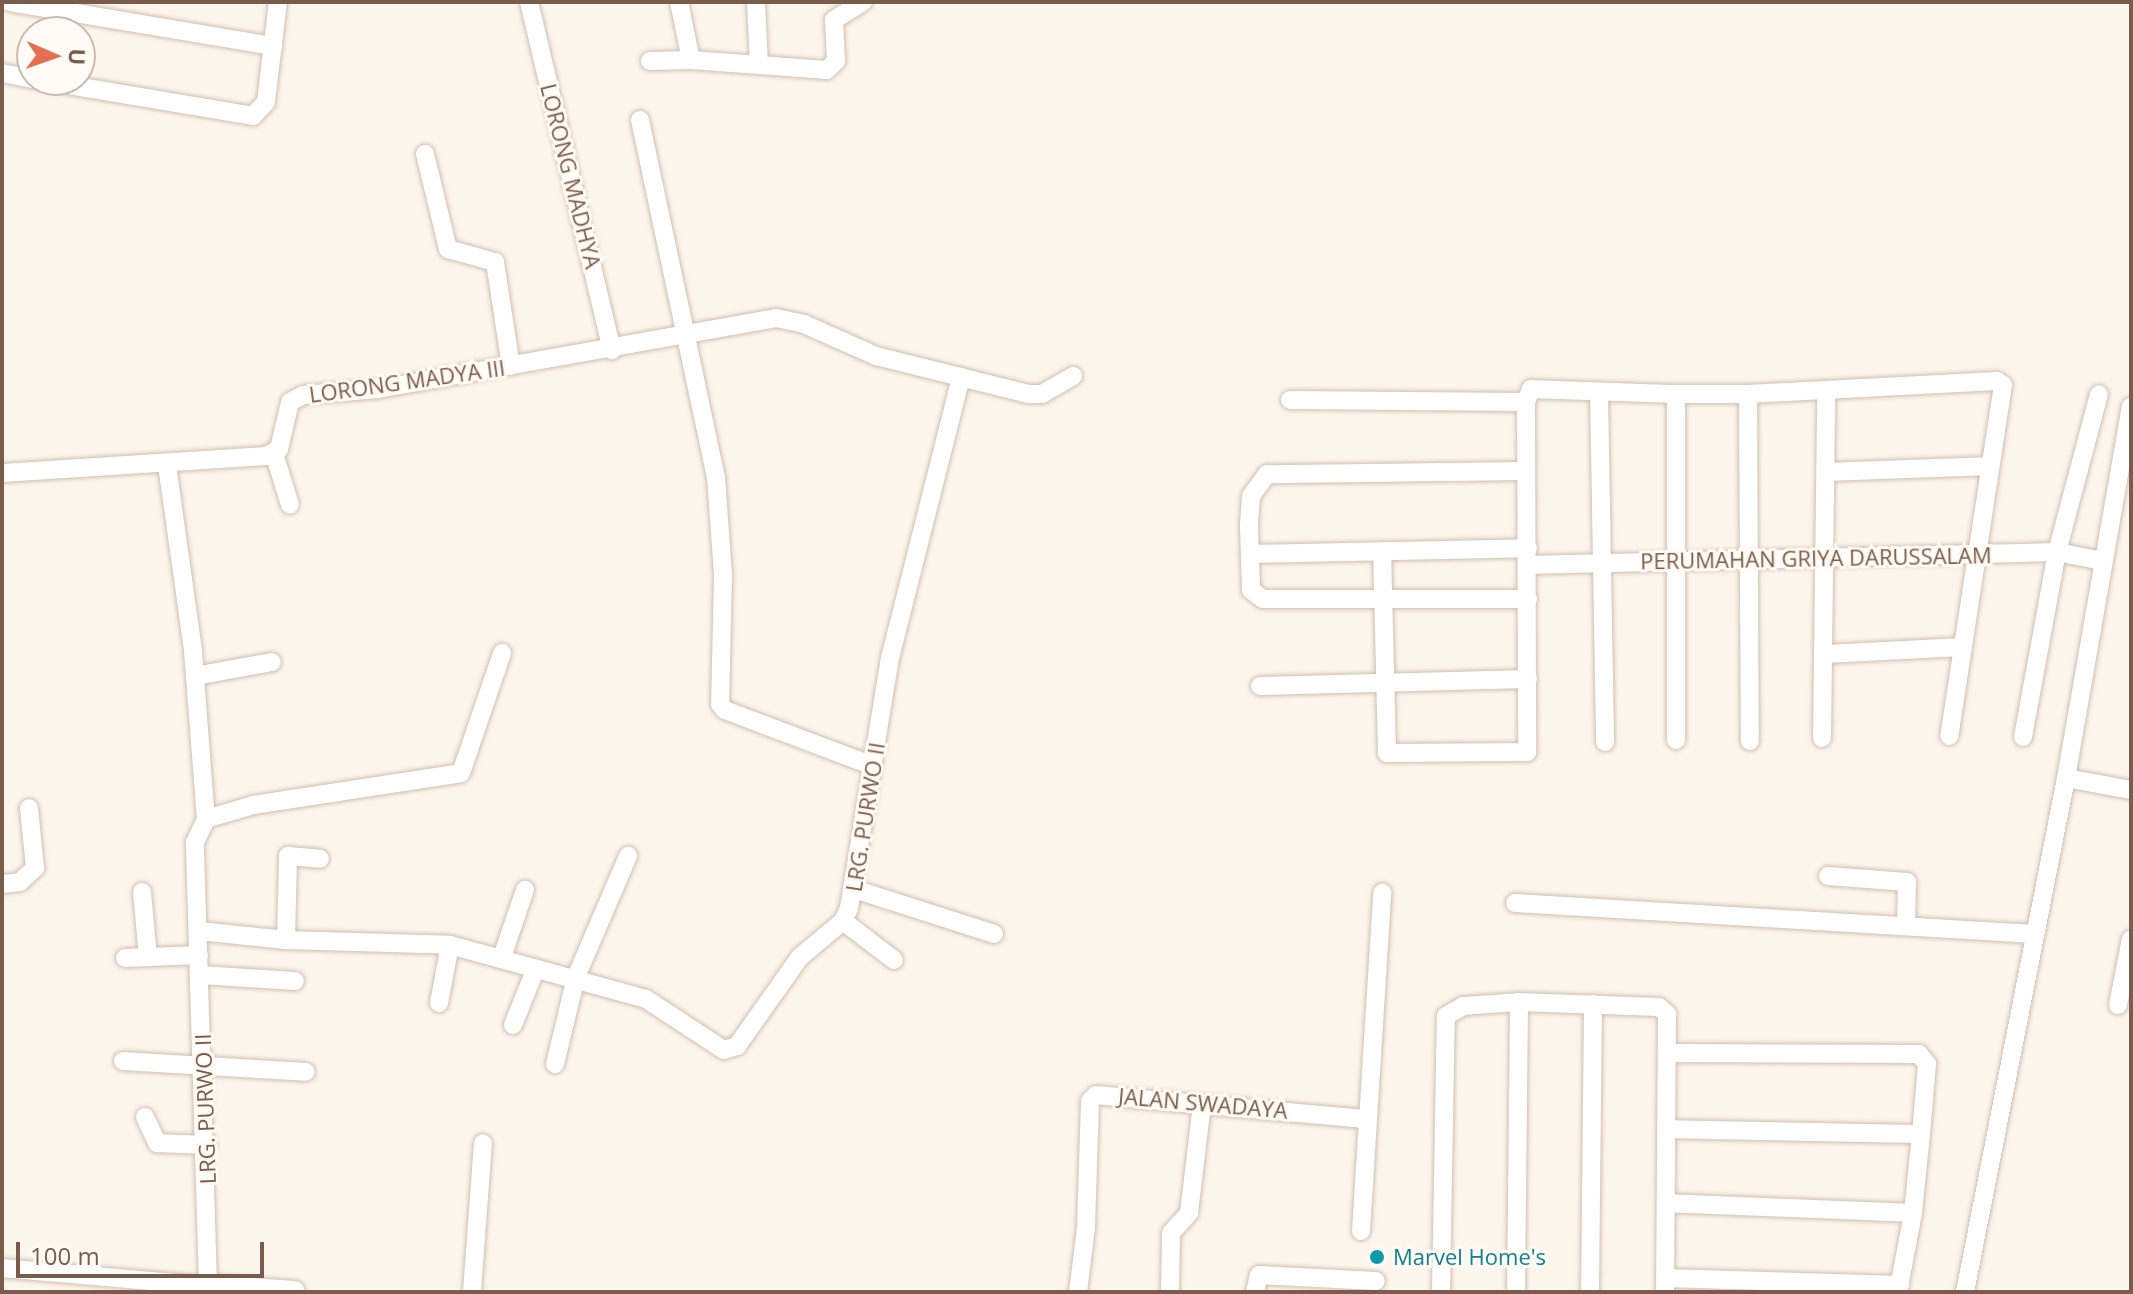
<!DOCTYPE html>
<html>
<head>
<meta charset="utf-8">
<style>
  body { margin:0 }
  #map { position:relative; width:2133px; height:1294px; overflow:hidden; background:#fdf6ec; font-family:"Open Sans",sans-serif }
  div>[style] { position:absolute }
  .roads { filter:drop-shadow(0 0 2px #d1beb0) drop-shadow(0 0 2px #d1beb0) }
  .minor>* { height:18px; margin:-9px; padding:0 9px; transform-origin:9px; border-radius:9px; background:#fff }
  .tertiary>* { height:22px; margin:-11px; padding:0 11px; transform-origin:11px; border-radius:11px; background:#fff }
  .dots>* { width:22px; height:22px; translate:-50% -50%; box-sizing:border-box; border:4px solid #fffaf3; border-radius:50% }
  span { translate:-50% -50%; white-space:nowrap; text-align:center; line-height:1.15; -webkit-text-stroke:6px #fffaf3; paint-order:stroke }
  .street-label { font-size:22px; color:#7a5c4d }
  .culture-label { font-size:22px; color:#0d838f }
  .left { translate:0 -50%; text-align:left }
  .frame { position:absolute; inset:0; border:4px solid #7a5c4d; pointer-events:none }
  .north { position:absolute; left:16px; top:16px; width:80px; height:80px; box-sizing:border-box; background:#fffaf3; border:2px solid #cabbb1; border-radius:50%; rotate:92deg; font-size:22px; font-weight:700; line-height:32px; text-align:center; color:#7a5c4d }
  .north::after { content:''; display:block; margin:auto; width:28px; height:36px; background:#e76f51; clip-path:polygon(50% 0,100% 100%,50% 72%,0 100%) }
  .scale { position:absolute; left:16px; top:1242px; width:248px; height:36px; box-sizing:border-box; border:4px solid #7a5c4d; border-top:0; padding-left:10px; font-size:24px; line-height:28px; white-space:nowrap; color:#7a5c4d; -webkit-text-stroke:6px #fffaf3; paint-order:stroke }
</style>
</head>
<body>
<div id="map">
  <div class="roads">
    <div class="minor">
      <div style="left:10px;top:2px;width:267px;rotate:9.5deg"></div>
      <div style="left:529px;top:2px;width:358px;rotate:76.6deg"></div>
      <div style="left:679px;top:2px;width:59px;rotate:78.3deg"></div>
      <div style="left:691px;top:60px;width:136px;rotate:4.2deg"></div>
      <div style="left:827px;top:70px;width:13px;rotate:-45deg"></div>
      <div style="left:836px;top:61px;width:41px;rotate:-92.8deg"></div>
      <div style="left:834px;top:20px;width:34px;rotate:-32deg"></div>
      <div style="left:756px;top:2px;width:63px;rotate:87.3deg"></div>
      <div style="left:650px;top:61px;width:41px;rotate:-1.4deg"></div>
      <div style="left:2px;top:73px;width:31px;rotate:11deg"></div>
      <div style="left:39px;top:80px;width:217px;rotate:9.5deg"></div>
      <div style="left:253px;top:116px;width:19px;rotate:-47deg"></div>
      <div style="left:266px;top:102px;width:101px;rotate:-83.2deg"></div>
      <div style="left:640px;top:120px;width:365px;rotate:78deg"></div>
      <div style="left:716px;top:477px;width:98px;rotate:85.9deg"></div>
      <div style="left:723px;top:575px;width:129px;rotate:91.3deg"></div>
      <div style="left:720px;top:704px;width:8px;rotate:50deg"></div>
      <div style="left:725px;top:710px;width:158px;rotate:20.7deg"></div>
      <div style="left:425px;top:154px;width:98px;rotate:76.4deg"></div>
      <div style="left:448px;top:249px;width:49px;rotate:15.5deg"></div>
      <div style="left:495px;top:262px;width:105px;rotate:81.3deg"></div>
      <div style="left:1599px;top:393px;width:349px;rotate:89deg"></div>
      <div style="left:1676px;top:394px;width:72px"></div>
      <div style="left:1748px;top:394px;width:347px;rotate:89.7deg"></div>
      <div style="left:1748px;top:394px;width:249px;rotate:-3deg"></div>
      <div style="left:1997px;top:381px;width:7px;rotate:34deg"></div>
      <div style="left:2003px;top:385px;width:355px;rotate:98.7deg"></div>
      <div style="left:1290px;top:400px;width:236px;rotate:0.5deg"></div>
      <div style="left:1526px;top:402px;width:350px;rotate:89.8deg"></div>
      <div style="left:1527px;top:752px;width:140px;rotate:179.6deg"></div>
      <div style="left:1387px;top:753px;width:202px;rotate:-91.4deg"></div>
      <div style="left:1526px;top:402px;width:14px;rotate:-69deg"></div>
      <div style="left:1531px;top:389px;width:145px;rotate:2deg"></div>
      <div style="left:1676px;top:394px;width:346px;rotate:90deg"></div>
      <div style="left:274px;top:453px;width:54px;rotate:72.9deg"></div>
      <div style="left:167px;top:465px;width:188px;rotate:82deg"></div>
      <div style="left:193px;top:651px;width:169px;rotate:85.6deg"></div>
      <div style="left:1526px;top:471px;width:259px;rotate:179.3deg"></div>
      <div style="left:1267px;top:474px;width:27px;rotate:126deg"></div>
      <div style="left:1251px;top:496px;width:30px;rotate:94deg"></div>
      <div style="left:1249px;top:526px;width:64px;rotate:88.2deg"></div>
      <div style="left:1251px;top:590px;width:15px;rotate:37deg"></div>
      <div style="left:1263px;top:599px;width:265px"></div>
      <div style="left:1827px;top:472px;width:163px;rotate:-2.1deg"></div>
      <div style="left:2px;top:473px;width:265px;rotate:-3.7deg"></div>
      <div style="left:266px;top:456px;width:15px;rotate:-28deg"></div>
      <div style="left:279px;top:449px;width:48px;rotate:-76.8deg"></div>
      <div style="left:290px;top:402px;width:15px;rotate:-28deg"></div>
      <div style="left:303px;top:395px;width:75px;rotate:-4.6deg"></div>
      <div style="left:378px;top:389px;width:404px;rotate:-10.1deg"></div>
      <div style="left:776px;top:318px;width:29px;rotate:12deg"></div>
      <div style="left:804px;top:324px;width:79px;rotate:24deg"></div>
      <div style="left:876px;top:356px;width:157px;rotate:14deg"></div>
      <div style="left:1028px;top:394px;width:14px"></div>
      <div style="left:1042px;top:394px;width:36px;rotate:-30deg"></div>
      <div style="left:1250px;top:554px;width:278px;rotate:-1.2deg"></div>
      <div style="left:1528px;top:565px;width:529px;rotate:-1.41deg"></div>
      <div style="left:2057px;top:552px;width:47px;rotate:11.1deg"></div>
      <div style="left:1825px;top:654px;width:138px;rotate:-2.9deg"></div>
      <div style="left:195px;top:676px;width:78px;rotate:-10.3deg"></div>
      <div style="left:1260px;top:686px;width:268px;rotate:-1.5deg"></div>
      <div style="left:2023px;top:737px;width:188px;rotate:-79.6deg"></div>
      <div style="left:2057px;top:552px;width:163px;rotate:-75.1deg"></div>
      <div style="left:1822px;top:738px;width:348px;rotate:-89.3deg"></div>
      <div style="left:2066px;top:778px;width:66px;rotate:10.5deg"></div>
      <div style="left:206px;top:819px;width:49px;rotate:-16.6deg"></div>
      <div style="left:253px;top:805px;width:210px;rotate:-8.7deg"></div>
      <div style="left:461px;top:773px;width:127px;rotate:-71.1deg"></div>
      <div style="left:1828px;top:876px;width:79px;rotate:4.3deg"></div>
      <div style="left:1907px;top:882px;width:44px;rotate:91.3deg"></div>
      <div style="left:2px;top:884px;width:18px;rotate:-6deg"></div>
      <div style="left:20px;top:882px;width:21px;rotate:-43deg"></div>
      <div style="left:35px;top:868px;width:60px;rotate:-95.7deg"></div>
      <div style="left:854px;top:889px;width:147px;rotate:17.8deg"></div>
      <div style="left:142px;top:892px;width:65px;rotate:84.7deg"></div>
      <div style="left:1515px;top:903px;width:520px;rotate:3.42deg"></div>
      <div style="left:843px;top:921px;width:64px;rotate:37.4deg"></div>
      <div style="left:199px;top:931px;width:87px;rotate:5.9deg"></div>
      <div style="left:286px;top:940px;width:164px;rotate:1.7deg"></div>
      <div style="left:450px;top:945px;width:203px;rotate:15.4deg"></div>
      <div style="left:646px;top:999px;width:93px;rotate:33.2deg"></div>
      <div style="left:724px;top:1050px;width:14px;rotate:-17deg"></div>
      <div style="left:737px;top:1046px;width:109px;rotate:-54.7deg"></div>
      <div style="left:800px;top:957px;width:56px;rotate:-39.9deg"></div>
      <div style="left:843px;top:921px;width:14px;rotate:-65deg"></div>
      <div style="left:849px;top:908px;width:253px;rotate:-80.7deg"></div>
      <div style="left:890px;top:658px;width:290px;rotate:-75.8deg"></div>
      <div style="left:286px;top:940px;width:84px;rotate:-88.6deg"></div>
      <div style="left:288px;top:856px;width:32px;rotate:5deg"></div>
      <div style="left:502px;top:957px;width:71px;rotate:-71.1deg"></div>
      <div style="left:125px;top:958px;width:74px;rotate:-2.3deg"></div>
      <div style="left:200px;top:975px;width:95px;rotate:3.6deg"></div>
      <div style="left:439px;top:1003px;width:59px;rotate:-79.3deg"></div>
      <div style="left:2118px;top:1005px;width:67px;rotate:-78.9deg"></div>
      <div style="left:513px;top:1025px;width:61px;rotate:-68deg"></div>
      <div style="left:1667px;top:1053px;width:252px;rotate:0.2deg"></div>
      <div style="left:1919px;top:1054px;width:13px;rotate:51deg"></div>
      <div style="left:1927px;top:1064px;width:70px;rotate:94.9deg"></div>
      <div style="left:123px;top:1061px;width:183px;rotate:3.4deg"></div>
      <div style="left:555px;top:1064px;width:89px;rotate:-76.4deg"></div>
      <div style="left:576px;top:977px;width:132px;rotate:-66.7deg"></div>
      <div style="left:145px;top:1117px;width:29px;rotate:65deg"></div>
      <div style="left:157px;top:1143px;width:50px;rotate:2.3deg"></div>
      <div style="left:1666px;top:1203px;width:247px;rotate:2.3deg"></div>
      <div style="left:1913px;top:1213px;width:79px;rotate:-84.2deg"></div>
      <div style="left:1921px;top:1134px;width:254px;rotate:-178.9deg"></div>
      <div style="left:1361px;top:1231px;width:339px;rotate:-86.4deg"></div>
      <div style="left:2px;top:1268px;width:207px;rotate:5deg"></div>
      <div style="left:208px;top:1286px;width:444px;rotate:-91.7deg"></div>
      <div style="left:195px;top:842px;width:25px;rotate:-64deg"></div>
      <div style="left:1665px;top:1278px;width:235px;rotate:1.7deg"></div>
      <div style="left:472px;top:1292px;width:149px;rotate:-85.8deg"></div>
      <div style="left:1078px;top:1292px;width:64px;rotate:-82.9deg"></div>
      <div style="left:1086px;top:1228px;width:127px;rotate:-88.2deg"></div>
      <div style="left:1090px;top:1101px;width:8px;rotate:-45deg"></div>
      <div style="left:1096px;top:1095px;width:270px;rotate:5.1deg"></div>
      <div style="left:1170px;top:1292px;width:59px;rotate:-89deg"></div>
      <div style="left:1171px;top:1233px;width:27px;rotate:-48deg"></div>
      <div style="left:1189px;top:1213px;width:110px;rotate:-83.2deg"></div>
      <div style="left:1255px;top:1292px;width:17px;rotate:-77deg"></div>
      <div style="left:1259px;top:1275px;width:117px;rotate:2.9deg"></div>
      <div style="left:1441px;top:1292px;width:276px;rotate:-89deg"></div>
      <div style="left:1446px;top:1016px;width:20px;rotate:-30deg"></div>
      <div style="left:1463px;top:1006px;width:56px;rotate:-4.1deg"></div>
      <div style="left:1516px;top:1292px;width:290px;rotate:-89.4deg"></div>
      <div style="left:1519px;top:1002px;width:140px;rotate:2deg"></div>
      <div style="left:1659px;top:1007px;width:11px;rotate:41deg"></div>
      <div style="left:1667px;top:1014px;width:278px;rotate:90.4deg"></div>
      <div style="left:1590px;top:1292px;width:288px;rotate:-89.4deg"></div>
      <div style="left:1898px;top:1292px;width:80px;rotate:-79.2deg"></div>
      <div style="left:1965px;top:1292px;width:524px;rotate:-78.88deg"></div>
      <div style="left:2066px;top:778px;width:377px;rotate:-80.1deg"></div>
    </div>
    <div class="tertiary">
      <div style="left:207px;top:1292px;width:6px;rotate:-81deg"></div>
      <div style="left:208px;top:1286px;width:86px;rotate:4deg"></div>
    </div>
  </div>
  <div class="dots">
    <div style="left:1377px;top:1257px;background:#0f9aa8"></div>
  </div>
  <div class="street-label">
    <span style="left:571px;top:176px;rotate:76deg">LORONG MADHYA</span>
    <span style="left:407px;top:381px;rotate:-8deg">LORONG MADYA III</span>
    <span style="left:1816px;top:558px;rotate:-1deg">PERUMAHAN GRIYA DARUSSALAM</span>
    <span style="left:865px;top:817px;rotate:-81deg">LRG. PURWO II</span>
    <span style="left:1203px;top:1103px;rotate:5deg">JALAN SWADAYA</span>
    <span style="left:205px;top:1109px;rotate:-92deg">LRG. PURWO II</span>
  </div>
  <div class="culture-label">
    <span class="left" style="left:1393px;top:1257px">Marvel Home's</span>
  </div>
  <div class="frame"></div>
  <div class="north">U</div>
  <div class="scale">100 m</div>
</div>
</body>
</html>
